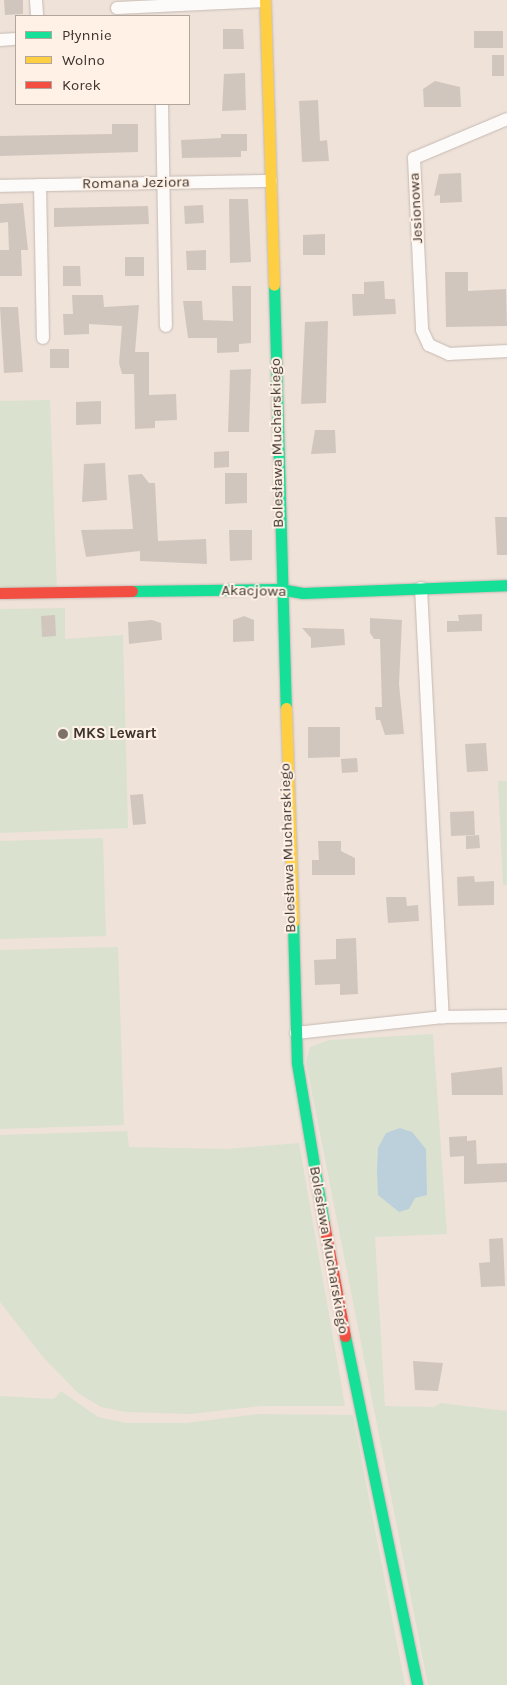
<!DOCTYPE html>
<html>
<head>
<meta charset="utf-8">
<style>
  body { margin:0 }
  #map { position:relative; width:507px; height:1685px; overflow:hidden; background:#efe2d9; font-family:Karla,sans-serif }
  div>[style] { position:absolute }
  .green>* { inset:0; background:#dae1cf }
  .water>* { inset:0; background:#bbd0db }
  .building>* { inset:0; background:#d1c6bd }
  .roads { filter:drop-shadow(0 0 1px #c4bab3) drop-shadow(0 0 1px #c4bab3) }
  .street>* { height:12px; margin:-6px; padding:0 6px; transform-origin:6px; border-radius:6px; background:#fdfbf9 }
  .fast>* { height:11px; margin:-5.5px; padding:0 5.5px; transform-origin:5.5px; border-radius:5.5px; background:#16e098 }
  .slow>* { height:11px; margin:-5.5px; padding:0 5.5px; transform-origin:5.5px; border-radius:5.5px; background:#ffcf43 }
  .jam>* { height:11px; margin:-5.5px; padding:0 5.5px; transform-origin:5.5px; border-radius:5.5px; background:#f24e42 }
  .dots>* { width:14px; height:14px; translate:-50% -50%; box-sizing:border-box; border:2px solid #fff1e6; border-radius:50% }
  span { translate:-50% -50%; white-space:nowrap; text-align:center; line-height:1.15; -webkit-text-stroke:4px #fff1e6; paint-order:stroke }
  .street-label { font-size:15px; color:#3e352e }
  .poi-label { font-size:15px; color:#3e352e; font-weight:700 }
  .left { translate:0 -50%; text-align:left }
  .legend { position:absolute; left:15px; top:15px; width:175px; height:90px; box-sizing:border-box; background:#fff1e6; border:1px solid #b2a69c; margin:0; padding:6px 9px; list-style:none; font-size:15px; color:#3e352e }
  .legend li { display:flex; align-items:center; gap:10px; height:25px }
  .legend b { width:25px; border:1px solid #b2a69c }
</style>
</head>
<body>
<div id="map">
  <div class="green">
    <div style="clip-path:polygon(50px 400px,57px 591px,0 594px,0 401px)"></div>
    <div style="clip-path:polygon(65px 608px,65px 639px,123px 635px,128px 828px,0 833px,0 609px)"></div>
    <div style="clip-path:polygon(498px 781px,507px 781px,507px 885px,503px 885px)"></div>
    <div style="clip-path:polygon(103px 838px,106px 936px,0 939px,0 841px)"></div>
    <div style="clip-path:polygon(118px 947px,124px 1125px,0 1129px,0 950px)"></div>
    <div style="clip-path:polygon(433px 1034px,447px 1234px,375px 1237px,385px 1406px,434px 1407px,440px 1403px,507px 1411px,507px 1685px,428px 1685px,306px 1062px,310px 1047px,329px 1040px)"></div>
    <div style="clip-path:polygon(127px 1131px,129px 1147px,227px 1149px,299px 1143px,345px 1406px,261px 1406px,191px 1414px,126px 1412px,101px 1407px,78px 1393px,42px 1356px,0 1302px,0 1135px)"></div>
    <div style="clip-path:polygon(61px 1391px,98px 1417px,127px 1423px,186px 1423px,259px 1414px,353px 1415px,405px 1685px,0 1685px,0 1396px,54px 1399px)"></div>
  </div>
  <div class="water">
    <div style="clip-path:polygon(400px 1128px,412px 1132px,426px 1149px,427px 1195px,415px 1198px,409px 1209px,399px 1212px,378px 1195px,377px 1170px,378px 1148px,386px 1133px)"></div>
  </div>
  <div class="building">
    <div style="clip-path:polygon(4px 0,23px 0,23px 14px,5px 15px)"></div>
    <div style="clip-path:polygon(223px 29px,243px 29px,244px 49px,223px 49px)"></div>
    <div style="clip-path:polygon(474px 31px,503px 31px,503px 48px,474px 48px)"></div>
    <div style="clip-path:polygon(492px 55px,504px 55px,504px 76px,492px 76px)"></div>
    <div style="clip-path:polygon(245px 73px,246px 110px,222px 111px,224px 74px)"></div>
    <div style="clip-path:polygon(435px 81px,460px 87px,461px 107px,424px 107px,423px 89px)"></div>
    <div style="clip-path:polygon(318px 100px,320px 141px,327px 140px,329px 161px,302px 162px,299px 101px)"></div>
    <div style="clip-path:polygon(112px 124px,138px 124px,138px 152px,0 156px,0 136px,112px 134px)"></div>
    <div style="clip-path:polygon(221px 134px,247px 134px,247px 151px,241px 151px,241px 157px,182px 158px,181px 140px,221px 138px)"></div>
    <div style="clip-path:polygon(461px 173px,462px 202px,440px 203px,440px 195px,434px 196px,439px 174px)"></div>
    <div style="clip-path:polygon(229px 199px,248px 199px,251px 262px,230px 263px)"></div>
    <div style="clip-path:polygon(23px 203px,28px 250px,21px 250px,22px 276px,0 276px,0 250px,9px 250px,8px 222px,0 223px,0 204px)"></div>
    <div style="clip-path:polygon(203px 205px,204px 223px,185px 224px,184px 206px)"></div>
    <div style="clip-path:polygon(148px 206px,149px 224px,54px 227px,54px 208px)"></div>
    <div style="clip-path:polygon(325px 234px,325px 255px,303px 255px,303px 235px)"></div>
    <div style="clip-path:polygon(206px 250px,206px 270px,187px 270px,186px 251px)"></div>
    <div style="clip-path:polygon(125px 257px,144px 257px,144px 276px,125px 276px)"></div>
    <div style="clip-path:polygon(63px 266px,80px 266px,81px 286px,63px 286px)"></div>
    <div style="clip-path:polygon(445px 272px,468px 272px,468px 291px,506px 289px,507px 326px,446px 327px)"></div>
    <div style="clip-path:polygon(384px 281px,385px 299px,395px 299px,396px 314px,353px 316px,352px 294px,364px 294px,364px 282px)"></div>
    <div style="clip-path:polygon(232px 286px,251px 286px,251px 343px,239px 344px,239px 352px,217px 353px,217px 338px,188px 338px,183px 301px,202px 301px,203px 320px,233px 321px)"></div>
    <div style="clip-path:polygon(72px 295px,103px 295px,104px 307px,139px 305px,135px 352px,149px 352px,149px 395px,176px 394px,177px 420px,155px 421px,155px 428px,135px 429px,134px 374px,122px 374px,119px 363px,122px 326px,89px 324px,89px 334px,64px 335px,63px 314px,73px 314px)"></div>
    <div style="clip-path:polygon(0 307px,18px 307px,23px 372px,4px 373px)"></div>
    <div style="clip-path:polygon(328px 321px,326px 403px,301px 404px,305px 322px)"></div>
    <div style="clip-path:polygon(50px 349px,69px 349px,69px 368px,50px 368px)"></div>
    <div style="clip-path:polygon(251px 369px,249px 432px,228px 432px,230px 370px)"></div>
    <div style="clip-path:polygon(101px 401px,101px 424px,76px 425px,76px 402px)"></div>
    <div style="clip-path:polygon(315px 430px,335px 430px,336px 453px,311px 454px)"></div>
    <div style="clip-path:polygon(229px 451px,229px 467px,214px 468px,214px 452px)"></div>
    <div style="clip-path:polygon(105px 463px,107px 500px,82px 502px,84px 464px)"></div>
    <div style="clip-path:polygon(225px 473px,247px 473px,247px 503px,225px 504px)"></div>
    <div style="clip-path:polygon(142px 474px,149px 483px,155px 483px,158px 541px,206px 539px,207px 564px,140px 561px,140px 551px,86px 557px,81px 530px,133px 529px,128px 475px)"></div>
    <div style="clip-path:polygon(495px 517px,507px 517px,507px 555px,497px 555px)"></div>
    <div style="clip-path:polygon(229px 530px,252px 530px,252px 560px,230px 561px)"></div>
    <div style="clip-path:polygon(482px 614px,482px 631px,447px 632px,447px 621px,459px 621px,458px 615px)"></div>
    <div style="clip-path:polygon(55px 615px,56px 636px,42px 637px,41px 616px)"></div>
    <div style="clip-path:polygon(244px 616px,254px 620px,254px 641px,233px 642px,233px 620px)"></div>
    <div style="clip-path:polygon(370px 618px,402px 620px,399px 684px,404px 734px,385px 735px,380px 720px,376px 720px,375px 707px,382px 707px,380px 639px,374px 639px,370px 633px)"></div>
    <div style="clip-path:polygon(152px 620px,161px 623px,162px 640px,129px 644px,128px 622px)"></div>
    <div style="clip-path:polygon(302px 628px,344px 629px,345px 645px,311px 648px,311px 638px)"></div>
    <div style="clip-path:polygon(308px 727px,340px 727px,340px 757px,308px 758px)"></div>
    <div style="clip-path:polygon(486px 743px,488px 771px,467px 772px,465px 744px)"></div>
    <div style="clip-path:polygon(357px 758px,358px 772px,342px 773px,341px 759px)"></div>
    <div style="clip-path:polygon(143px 794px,146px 824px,133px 825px,130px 795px)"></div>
    <div style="clip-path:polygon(474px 811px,475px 835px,451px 836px,450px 812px)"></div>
    <div style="clip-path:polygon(479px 835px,480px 848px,466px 849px,466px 836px)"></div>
    <div style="clip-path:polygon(318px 841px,341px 841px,341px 851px,355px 858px,355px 875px,312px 875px,312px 860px,319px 860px)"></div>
    <div style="clip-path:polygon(474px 876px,475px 882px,494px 881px,494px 905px,458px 906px,457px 877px)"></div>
    <div style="clip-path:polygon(386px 897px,406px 897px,407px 906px,418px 905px,419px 921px,388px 923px)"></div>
    <div style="clip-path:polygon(356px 938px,358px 994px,340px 995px,340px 984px,315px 985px,314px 960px,336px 959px,336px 939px)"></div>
    <div style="clip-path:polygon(502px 1067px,503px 1095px,452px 1095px,451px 1073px)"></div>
    <div style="clip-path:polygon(467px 1136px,467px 1141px,476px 1140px,477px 1164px,507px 1163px,507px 1182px,464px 1184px,464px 1156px,450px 1157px,449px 1137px)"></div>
    <div style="clip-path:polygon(503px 1238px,505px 1286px,481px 1287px,479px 1263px,490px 1262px,489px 1239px)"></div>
    <div style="clip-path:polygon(413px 1361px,443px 1363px,438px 1391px,415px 1390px)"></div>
  </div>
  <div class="roads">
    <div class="street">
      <div style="left:36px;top:0;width:16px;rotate:86deg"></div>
      <div style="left:117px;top:8px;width:148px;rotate:-2.7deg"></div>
      <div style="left:0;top:40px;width:16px;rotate:-4deg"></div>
      <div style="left:162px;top:104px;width:222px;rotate:89deg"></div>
      <div style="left:507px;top:119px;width:101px;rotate:157.2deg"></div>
      <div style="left:414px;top:158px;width:172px;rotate:87.3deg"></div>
      <div style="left:422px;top:330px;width:17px;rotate:65deg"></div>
      <div style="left:429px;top:345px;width:22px;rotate:24deg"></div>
      <div style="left:449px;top:354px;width:58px;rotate:-3deg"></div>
      <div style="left:40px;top:185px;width:153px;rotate:88.9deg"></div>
      <div style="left:0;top:186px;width:271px;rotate:-1.1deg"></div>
      <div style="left:421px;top:588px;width:430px;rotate:87.1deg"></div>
      <div style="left:296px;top:1033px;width:148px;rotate:-6.2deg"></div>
      <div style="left:443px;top:1017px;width:64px;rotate:-0.9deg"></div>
    </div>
    <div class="fast">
      <div style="left:274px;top:285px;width:423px;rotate:88.4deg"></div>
      <div style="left:132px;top:591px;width:148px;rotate:-0.8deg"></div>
      <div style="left:280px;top:589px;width:23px;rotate:10deg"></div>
      <div style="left:303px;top:593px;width:204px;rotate:-2.2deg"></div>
      <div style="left:293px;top:922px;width:141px;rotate:88.4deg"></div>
      <div style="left:297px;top:1063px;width:163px;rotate:80.5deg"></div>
      <div style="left:345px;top:1336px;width:356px;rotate:78.3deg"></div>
    </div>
    <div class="slow">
      <div style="left:265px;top:0;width:285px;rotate:88.2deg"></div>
      <div style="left:286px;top:708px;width:214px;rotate:88.1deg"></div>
    </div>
    <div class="jam">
      <div style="left:0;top:593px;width:132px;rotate:-0.9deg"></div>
      <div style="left:324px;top:1224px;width:114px;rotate:79.4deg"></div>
    </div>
  </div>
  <div class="dots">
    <div style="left:63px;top:734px;background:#7c726a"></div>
  </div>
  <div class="street-label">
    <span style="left:136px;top:183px;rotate:-1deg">Romana Jeziora</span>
    <span style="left:416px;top:208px;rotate:-93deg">Jesionowa</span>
    <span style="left:277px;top:443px;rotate:-91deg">Bolesława Mucharskiego</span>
    <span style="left:254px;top:591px;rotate:1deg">Akacjowa</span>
    <span style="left:288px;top:848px;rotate:-92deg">Bolesława Mucharskiego</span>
    <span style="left:329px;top:1250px;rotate:80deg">Bolesława Mucharskiego</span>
  </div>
  <div class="poi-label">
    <span class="left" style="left:73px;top:734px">MKS Lewart</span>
  </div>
  <ul class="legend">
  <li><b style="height:6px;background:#16e098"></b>Płynnie</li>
  <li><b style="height:6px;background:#ffcf43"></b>Wolno</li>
  <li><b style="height:6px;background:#f24e42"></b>Korek</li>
  </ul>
</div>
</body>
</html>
